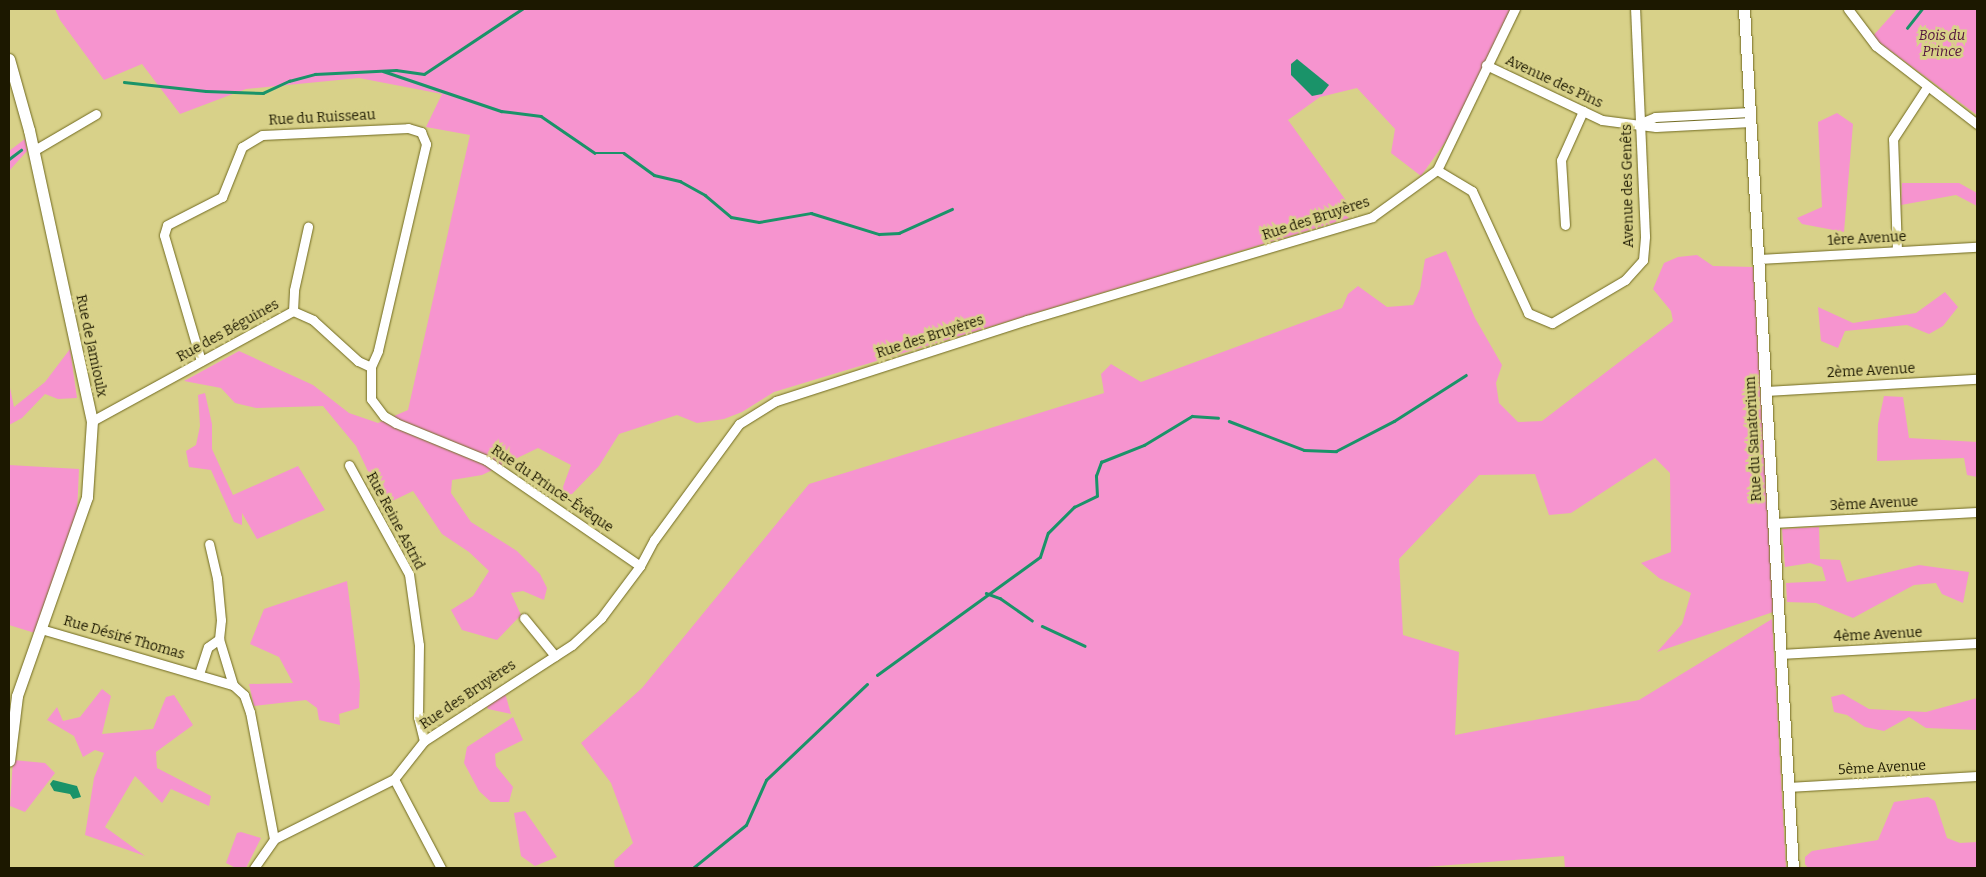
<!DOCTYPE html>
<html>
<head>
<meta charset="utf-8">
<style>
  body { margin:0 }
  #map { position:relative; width:1986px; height:877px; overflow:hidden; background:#d8d189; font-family:Bitter,serif }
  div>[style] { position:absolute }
  .green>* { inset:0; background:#f694cf }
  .water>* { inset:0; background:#1a9369 }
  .stream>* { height:2.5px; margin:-1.25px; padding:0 1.25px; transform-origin:1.25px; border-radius:1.25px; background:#1a9369 }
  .roads { filter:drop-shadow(0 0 1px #716a20) drop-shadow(0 0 1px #716a20) }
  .minor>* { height:9px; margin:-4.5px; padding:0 4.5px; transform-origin:4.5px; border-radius:4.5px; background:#fff }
  .tertiary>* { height:11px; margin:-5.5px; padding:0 5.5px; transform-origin:5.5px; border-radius:5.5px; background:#fff }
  span { translate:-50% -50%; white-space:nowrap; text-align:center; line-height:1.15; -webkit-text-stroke:5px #d8d189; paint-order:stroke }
  .park-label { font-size:14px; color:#52123e; font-style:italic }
  .street-label { font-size:14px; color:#1c1800 }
  .frame { position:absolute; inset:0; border:10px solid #1c1800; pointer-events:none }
</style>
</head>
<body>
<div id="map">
  <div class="green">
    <div style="clip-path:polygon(55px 9px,1512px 9px,1453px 131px,1421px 176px,1391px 153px,1395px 129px,1357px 88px,1320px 97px,1288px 120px,1347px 202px,1339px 210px,1349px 218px,774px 392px,742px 412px,724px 419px,697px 423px,677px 415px,619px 434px,599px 466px,572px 494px,560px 495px,571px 465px,538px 448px,482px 475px,452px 480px,451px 493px,471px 522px,517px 551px,540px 574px,547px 588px,544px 600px,523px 591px,511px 593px,521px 615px,497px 640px,462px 630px,451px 610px,473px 596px,489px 571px,469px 552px,442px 534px,413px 491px,384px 505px,356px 446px,323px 406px,256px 408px,235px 403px,221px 388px,184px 381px,239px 351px,313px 385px,349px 413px,378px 423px,408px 410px,470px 135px,426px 127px,442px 94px,359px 78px,246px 89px,180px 114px,142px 64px,104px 80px,60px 20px)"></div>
    <div style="clip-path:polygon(1897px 9px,1977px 9px,1977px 115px,1872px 37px)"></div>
    <div style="clip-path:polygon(1837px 113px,1853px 124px,1844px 232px,1802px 224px,1797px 218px,1822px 207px,1818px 122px)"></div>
    <div style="clip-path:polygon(25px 139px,27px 151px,9px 171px,9px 151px)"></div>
    <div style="clip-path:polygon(1902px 183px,1959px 183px,1977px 193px,1977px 206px,1956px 195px,1901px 205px)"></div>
    <div style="clip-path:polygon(1446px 251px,1475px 318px,1502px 365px,1496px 383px,1499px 403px,1518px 422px,1542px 421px,1673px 321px,1671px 311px,1653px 289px,1664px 263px,1678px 257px,1697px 255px,1713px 266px,1753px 267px,1773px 612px,1657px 652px,1682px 624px,1691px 593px,1659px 578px,1641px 563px,1671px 552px,1670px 473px,1655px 458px,1571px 513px,1549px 515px,1535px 474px,1479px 475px,1399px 559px,1403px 635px,1459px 652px,1455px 735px,1639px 700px,1772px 619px,1786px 868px,1565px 868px,1564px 856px,1413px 868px,615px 868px,614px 861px,633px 843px,611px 783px,581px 743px,642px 688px,809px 484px,1104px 393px,1101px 374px,1111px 364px,1141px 382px,1342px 308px,1348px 294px,1358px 286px,1387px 307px,1413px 305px,1420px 289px,1425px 259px)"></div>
    <div style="clip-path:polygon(1945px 292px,1958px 307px,1943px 326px,1929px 334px,1907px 325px,1845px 331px,1838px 348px,1821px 341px,1818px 307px,1853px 323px,1916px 313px)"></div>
    <div style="clip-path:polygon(70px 349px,77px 398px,58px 399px,45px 394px,22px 418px,9px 425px,9px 383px,14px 407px,45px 382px)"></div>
    <div style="clip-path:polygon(205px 393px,212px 424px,212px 449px,233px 495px,298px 466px,325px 510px,257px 539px,242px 513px,242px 525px,234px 522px,211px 470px,189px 467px,186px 451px,196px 445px,200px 426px,198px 395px)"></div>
    <div style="clip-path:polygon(1884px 396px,1903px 397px,1909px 438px,1977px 442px,1977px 477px,1967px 475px,1964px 458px,1877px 461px,1878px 424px)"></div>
    <div style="clip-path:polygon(9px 465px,79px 469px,77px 514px,35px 633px,9px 625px)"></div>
    <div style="clip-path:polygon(1819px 527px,1820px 559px,1840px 560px,1847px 582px,1919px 565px,1969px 572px,1963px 603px,1942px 594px,1936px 583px,1914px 585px,1853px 618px,1816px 603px,1787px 602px,1786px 583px,1826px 581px,1822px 567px,1810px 563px,1785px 567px,1782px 529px)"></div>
    <div style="clip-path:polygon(347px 581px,360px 684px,359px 708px,339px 714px,340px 725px,319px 720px,317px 708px,306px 700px,254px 706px,249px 684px,293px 683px,279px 657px,250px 644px,264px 609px)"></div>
    <div style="clip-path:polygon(102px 689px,111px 696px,102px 734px,153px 729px,166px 697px,174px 695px,193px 725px,156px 752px,157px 768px,211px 796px,209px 806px,171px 789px,162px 803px,135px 776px,105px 827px,145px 856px,85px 835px,94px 778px,104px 753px,95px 750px,83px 757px,74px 736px,47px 720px,57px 707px,63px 721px,80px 717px)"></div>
    <div style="clip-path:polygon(505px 693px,511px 714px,488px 709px,486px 705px)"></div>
    <div style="clip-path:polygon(1843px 694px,1869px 709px,1926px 712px,1977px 698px,1977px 730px,1926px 728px,1909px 717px,1884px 731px,1865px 727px,1847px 715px,1834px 712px,1831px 697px)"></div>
    <div style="clip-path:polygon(513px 717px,523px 740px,495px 754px,496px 766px,513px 787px,509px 802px,491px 802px,479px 791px,464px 763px,467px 747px)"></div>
    <div style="clip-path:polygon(13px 760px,45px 763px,55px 773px,25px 812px,10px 806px)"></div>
    <div style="clip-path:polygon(1928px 797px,1935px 801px,1947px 838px,1960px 843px,1977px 842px,1977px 868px,1808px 868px,1805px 864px,1805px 857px,1812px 851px,1878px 840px,1894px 802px)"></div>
    <div style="clip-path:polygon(525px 811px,557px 857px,535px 866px,521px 856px,514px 813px)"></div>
    <div style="clip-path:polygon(241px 832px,261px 838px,246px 868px,236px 868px,226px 863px,237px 833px)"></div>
  </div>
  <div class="water">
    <div style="clip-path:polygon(1297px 59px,1329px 85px,1322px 94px,1312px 96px,1291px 75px,1291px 64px)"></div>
    <div style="clip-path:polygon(53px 780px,77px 786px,81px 797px,73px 799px,70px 794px,54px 791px,50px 784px)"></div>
  </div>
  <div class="stream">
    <div style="left:1907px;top:28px;width:24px;rotate:-52deg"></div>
    <div style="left:383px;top:71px;width:125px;rotate:18.7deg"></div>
    <div style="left:501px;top:111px;width:40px;rotate:7.1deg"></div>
    <div style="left:541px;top:116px;width:65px;rotate:34.4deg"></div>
    <div style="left:595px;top:153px;width:29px"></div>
    <div style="left:624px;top:153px;width:37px;rotate:36deg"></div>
    <div style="left:654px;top:175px;width:27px;rotate:13deg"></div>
    <div style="left:680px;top:181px;width:29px;rotate:29deg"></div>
    <div style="left:705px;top:195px;width:34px;rotate:40deg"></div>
    <div style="left:731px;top:217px;width:28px;rotate:10deg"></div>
    <div style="left:759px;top:222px;width:53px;rotate:-9.8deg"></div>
    <div style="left:811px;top:213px;width:71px;rotate:17.2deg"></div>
    <div style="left:879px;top:234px;width:20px;rotate:-3deg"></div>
    <div style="left:899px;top:233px;width:58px;rotate:-24.4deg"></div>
    <div style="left:124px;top:82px;width:82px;rotate:6.3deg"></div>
    <div style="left:206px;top:91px;width:57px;rotate:2deg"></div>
    <div style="left:263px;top:93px;width:29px;rotate:-25deg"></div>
    <div style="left:289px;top:81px;width:27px;rotate:-15deg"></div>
    <div style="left:315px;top:74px;width:81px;rotate:-2.8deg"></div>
    <div style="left:396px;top:70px;width:28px;rotate:8deg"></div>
    <div style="left:424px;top:74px;width:118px;rotate:-33.6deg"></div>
    <div style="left:9px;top:159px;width:15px;rotate:-37deg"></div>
    <div style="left:1229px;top:421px;width:80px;rotate:21.1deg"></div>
    <div style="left:1304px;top:450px;width:32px;rotate:2deg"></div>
    <div style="left:1336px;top:451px;width:65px;rotate:-27.3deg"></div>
    <div style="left:1394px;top:421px;width:85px;rotate:-32.6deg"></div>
    <div style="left:986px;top:593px;width:15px;rotate:20deg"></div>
    <div style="left:1000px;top:598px;width:39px;rotate:35deg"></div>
    <div style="left:1042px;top:626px;width:47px;rotate:24.9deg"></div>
    <div style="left:877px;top:675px;width:201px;rotate:-35.9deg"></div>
    <div style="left:1040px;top:557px;width:25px;rotate:-72deg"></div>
    <div style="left:1048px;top:533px;width:37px;rotate:-45deg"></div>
    <div style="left:1074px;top:507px;width:25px;rotate:-26deg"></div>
    <div style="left:1097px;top:496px;width:20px;rotate:-93deg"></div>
    <div style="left:1096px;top:476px;width:15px;rotate:-70deg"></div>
    <div style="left:1101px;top:462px;width:46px;rotate:-21.6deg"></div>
    <div style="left:1144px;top:445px;width:56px;rotate:-31.1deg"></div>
    <div style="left:1192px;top:416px;width:26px;rotate:4deg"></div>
    <div style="left:693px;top:868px;width:68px;rotate:-39.1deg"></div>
    <div style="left:746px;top:825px;width:49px;rotate:-66deg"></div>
    <div style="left:766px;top:780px;width:139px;rotate:-43.5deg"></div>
  </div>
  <div class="roads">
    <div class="minor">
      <div style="left:1848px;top:9px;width:46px;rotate:52.9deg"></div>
      <div style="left:1876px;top:46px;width:128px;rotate:37.7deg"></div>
      <div style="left:1486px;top:65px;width:128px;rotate:25.4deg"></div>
      <div style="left:1602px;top:120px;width:54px;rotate:7.4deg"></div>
      <div style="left:1656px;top:127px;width:95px;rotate:-3deg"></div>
      <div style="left:1641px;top:123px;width:15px;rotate:-23deg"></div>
      <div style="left:1655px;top:117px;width:95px;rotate:-3deg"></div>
      <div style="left:33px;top:151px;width:73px;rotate:-30.4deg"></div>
      <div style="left:1437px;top:170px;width:41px;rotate:31deg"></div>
      <div style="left:1472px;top:191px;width:134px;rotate:65.3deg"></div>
      <div style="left:1528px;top:313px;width:26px;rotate:23deg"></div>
      <div style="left:1552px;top:323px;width:85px;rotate:-30.5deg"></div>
      <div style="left:1625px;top:280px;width:27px;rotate:-48deg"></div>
      <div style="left:1643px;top:260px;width:24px;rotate:-85deg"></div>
      <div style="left:1645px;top:236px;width:227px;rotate:-92.5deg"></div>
      <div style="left:1565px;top:225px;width:65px;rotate:-93.5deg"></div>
      <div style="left:1561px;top:160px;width:54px;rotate:-65.8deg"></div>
      <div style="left:1897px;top:251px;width:112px;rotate:-92deg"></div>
      <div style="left:1893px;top:139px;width:62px;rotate:-56.8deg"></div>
      <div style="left:1759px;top:259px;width:218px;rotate:-3.2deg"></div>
      <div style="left:293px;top:311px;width:21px;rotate:-87deg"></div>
      <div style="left:294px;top:290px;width:65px;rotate:-77.5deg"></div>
      <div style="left:201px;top:361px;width:131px;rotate:-106.4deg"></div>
      <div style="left:164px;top:235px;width:10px;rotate:-73deg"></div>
      <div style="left:167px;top:225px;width:62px;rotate:-27deg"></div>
      <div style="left:222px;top:197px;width:54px;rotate:-68.2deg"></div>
      <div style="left:242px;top:147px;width:23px;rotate:-31deg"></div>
      <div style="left:262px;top:135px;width:146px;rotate:-2.7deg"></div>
      <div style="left:408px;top:128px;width:14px;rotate:17deg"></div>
      <div style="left:421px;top:132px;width:13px;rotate:67deg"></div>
      <div style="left:426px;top:144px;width:212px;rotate:103.1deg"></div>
      <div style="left:378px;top:351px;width:17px;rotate:114deg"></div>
      <div style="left:371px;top:367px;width:32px;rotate:90deg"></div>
      <div style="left:371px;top:399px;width:21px;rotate:53deg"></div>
      <div style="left:384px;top:416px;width:14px;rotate:30deg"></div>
      <div style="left:396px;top:423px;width:97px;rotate:22.3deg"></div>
      <div style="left:486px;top:460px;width:187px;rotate:34.5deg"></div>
      <div style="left:1766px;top:391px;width:211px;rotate:-3.3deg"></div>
      <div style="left:92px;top:421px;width:229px;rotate:-28.7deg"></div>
      <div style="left:293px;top:311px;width:22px;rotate:24deg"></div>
      <div style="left:313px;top:320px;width:61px;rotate:42.3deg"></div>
      <div style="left:358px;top:361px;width:14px;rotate:25deg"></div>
      <div style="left:349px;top:465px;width:124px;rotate:61.2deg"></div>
      <div style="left:409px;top:574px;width:72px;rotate:82deg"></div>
      <div style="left:419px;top:645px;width:72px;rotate:90.8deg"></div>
      <div style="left:418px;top:717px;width:25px;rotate:76deg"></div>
      <div style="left:1773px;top:523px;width:204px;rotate:-3.1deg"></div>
      <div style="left:524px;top:618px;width:49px;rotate:50.8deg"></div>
      <div style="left:41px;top:629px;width:200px;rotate:16.3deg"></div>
      <div style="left:233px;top:685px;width:15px;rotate:42deg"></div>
      <div style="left:244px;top:695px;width:18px;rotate:71deg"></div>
      <div style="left:250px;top:712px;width:129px;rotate:79.3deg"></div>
      <div style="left:219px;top:639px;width:48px;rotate:73.1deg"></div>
      <div style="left:1780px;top:654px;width:197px;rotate:-3.2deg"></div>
      <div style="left:199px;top:674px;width:28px;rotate:-72deg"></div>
      <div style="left:208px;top:647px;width:14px;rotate:-36deg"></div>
      <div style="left:219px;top:639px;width:19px;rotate:-84deg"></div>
      <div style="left:221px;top:620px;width:42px;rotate:-95.4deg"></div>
      <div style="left:217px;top:578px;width:35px;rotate:-103deg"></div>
      <div style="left:394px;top:779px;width:101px;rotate:62.2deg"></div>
      <div style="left:1788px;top:787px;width:189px;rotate:-3.3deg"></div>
      <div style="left:254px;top:868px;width:35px;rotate:-55deg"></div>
      <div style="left:274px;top:839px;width:134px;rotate:-26.6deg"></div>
      <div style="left:394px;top:779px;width:48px;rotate:-51.7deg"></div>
      <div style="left:424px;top:741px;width:176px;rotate:-33deg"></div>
      <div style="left:572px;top:645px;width:40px;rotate:-43deg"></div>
      <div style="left:601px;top:618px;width:65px;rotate:-53.1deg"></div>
      <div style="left:640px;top:566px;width:30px;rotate:-62deg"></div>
      <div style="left:654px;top:540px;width:144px;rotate:-53.8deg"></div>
      <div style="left:739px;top:424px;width:44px;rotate:-31.9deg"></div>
      <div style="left:776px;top:401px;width:264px;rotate:-17.9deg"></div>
      <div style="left:1027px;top:320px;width:360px;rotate:-16.6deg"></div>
      <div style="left:1372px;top:217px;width:80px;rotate:-35.9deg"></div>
      <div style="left:1437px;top:170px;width:179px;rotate:-64.2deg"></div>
    </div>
    <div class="tertiary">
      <div style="left:1744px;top:9px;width:860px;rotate:86.74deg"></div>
      <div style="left:9px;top:59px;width:74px;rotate:74.3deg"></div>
      <div style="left:29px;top:130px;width:298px;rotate:77.8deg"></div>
      <div style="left:92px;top:421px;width:76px;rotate:93.8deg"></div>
      <div style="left:87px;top:497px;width:211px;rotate:109.4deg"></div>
      <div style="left:17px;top:696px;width:65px;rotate:97deg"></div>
    </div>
  </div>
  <div class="park-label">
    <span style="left:1942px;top:44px">Bois du<br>Prince</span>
  </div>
  <div class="street-label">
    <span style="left:1554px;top:82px;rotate:25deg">Avenue des Pins</span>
    <span style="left:322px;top:118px;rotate:-3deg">Rue du Ruisseau</span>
    <span style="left:1628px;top:186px;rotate:-91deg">Avenue des Genêts</span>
    <span style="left:1316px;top:219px;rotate:-18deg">Rue des Bruyères</span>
    <span style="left:1867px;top:239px;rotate:-3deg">1ère Avenue</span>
    <span style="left:228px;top:331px;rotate:-29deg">Rue des Béguines</span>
    <span style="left:930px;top:337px;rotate:-18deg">Rue des Bruyères</span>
    <span style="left:91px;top:346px;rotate:78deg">Rue de Jamioulx</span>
    <span style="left:1871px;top:371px;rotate:-3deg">2ème Avenue</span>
    <span style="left:1754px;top:439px;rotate:-93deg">Rue du Sanatorium</span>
    <span style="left:552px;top:489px;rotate:34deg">Rue du Prince-Évêque</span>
    <span style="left:1874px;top:504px;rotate:-3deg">3ème Avenue</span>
    <span style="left:395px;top:521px;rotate:62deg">Rue Reine Astrid</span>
    <span style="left:1878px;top:635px;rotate:-3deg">4ème Avenue</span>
    <span style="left:124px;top:638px;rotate:16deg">Rue Désiré Thomas</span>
    <span style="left:468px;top:695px;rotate:-34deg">Rue des Bruyères</span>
    <span style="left:1882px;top:768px;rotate:-3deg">5ème Avenue</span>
  </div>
  <div class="frame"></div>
</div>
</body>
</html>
